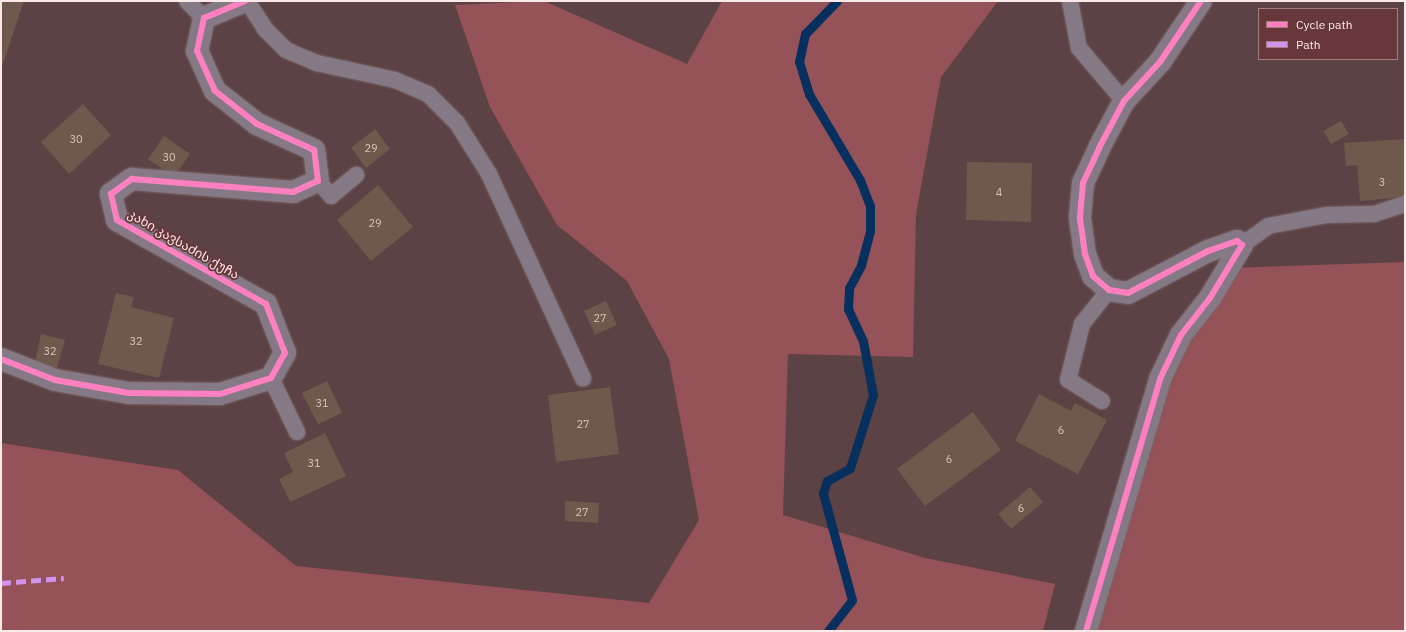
<!DOCTYPE html>
<html>
<head>
<meta charset="utf-8">
<style>
  body { margin:0 }
  #map { position:relative; width:1406px; height:632px; overflow:hidden; background:#5c4244; font-family:"IBM Plex Sans","Noto Sans Georgian",sans-serif }
  div>[style] { position:absolute }
  .green>* { inset:0; background:#955258 }
  .stream>* { height:9px; margin:-4.5px; padding:0 4.5px; transform-origin:4.5px; border-radius:4.5px; background:#08305e }
  .building>* { inset:0; background:#6e594c }
  .roads { filter:drop-shadow(0 0 1px #766364) drop-shadow(0 0 1px #766364) }
  .service>* { height:16px; margin:-8px; padding:0 8px; transform-origin:8px; border-radius:8px; background:#867986 }
  .minor>* { height:22px; margin:-11px; padding:0 11px; transform-origin:11px; border-radius:11px; background:#867986 }
  .quiet>* { height:5px; margin-top:-2.5px; transform-origin:0; background:repeating-linear-gradient(90deg,#d193ec 0 10px,transparent 0 15px) }
  .cycleway>* { height:6px; margin:-3px; padding:0 3px; transform-origin:3px; border-radius:3px; background:#ff80c0 }
  span { translate:-50% -50%; white-space:nowrap; text-align:center; line-height:1.15; -webkit-text-stroke:3.5px #67373b; paint-order:stroke }
  .number-label { font-size:11px; color:#d8c5c2 }
  .number-label span { -webkit-text-stroke-width:0 }
  .street-label { font-size:13px; color:#fce9ea }
  .frame { position:absolute; inset:0; border:2px solid #fce9ea; pointer-events:none }
  .legend { position:absolute; left:1258px; top:8px; width:140px; height:52px; box-sizing:border-box; background:#67373b; border:1px solid #a37e81; margin:0; padding:5px 7px; list-style:none; font-size:12px; color:#fce9ea }
  .legend li { display:flex; align-items:center; gap:8px; height:20px }
  .legend b { width:20px; border:1px solid #a37e81 }
</style>
</head>
<body>
<div id="map">
  <div class="green">
    <div style="clip-path:polygon(544px 1px,687px 64px,722px 1px,998px 1px,941px 77px,916px 214px,913px 357px,788px 354px,783px 515px,925px 558px,1055px 584px,1043px 631px,1px 631px,1px 443px,178px 470px,296px 566px,649px 603px,699px 520px,669px 359px,627px 281px,557px 225px,490px 107px,455px 5px)"></div>
    <div style="clip-path:polygon(1405px 262px,1405px 631px,1086px 631px,1160px 379px,1229px 268px)"></div>
  </div>
  <div class="stream">
    <div style="left:828px;top:631px;width:39px;rotate:-52deg"></div>
    <div style="left:852px;top:600px;width:111px;rotate:-105.2deg"></div>
    <div style="left:823px;top:493px;width:13px;rotate:-72deg"></div>
    <div style="left:827px;top:481px;width:26px;rotate:-29deg"></div>
    <div style="left:850px;top:468px;width:77px;rotate:-72.5deg"></div>
    <div style="left:873px;top:395px;width:55px;rotate:-100.5deg"></div>
    <div style="left:863px;top:341px;width:35px;rotate:-115deg"></div>
    <div style="left:848px;top:309px;width:21px;rotate:-87deg"></div>
    <div style="left:849px;top:288px;width:26px;rotate:-62deg"></div>
    <div style="left:861px;top:265px;width:35px;rotate:-75deg"></div>
    <div style="left:870px;top:231px;width:25px;rotate:-90deg"></div>
    <div style="left:870px;top:206px;width:28px;rotate:-111deg"></div>
    <div style="left:860px;top:180px;width:100px;rotate:-120.7deg"></div>
    <div style="left:809px;top:94px;width:34px;rotate:-107deg"></div>
    <div style="left:799px;top:62px;width:29px;rotate:-78deg"></div>
    <div style="left:805px;top:34px;width:46px;rotate:-45.9deg"></div>
  </div>
  <div class="building">
    <div style="clip-path:polygon(1px 1px,24px 1px,3px 64px,1px 64px)"></div>
    <div style="clip-path:polygon(83px 104px,111px 135px,69px 174px,41px 142px)"></div>
    <div style="clip-path:polygon(1341px 121px,1349px 134px,1331px 144px,1323px 131px)"></div>
    <div style="clip-path:polygon(375px 129px,390px 149px,366px 168px,351px 148px)"></div>
    <div style="clip-path:polygon(164px 136px,190px 154px,174px 177px,148px 159px)"></div>
    <div style="clip-path:polygon(1405px 139px,1405px 197px,1360px 201px,1357px 165px,1346px 166px,1344px 143px)"></div>
    <div style="clip-path:polygon(967px 162px,1032px 163px,1031px 222px,966px 220px)"></div>
    <div style="clip-path:polygon(378px 185px,413px 227px,371px 261px,337px 220px)"></div>
    <div style="clip-path:polygon(116px 293px,134px 297px,131px 307px,174px 318px,159px 378px,98px 364px)"></div>
    <div style="clip-path:polygon(606px 301px,617px 325px,595px 335px,584px 311px)"></div>
    <div style="clip-path:polygon(41px 334px,65px 340px,57px 368px,35px 362px)"></div>
    <div style="clip-path:polygon(327px 381px,342px 413px,318px 424px,302px 393px)"></div>
    <div style="clip-path:polygon(610px 387px,619px 454px,556px 462px,548px 395px)"></div>
    <div style="clip-path:polygon(1039px 394px,1071px 411px,1075px 403px,1107px 420px,1078px 474px,1015px 441px)"></div>
    <div style="clip-path:polygon(973px 412px,1001px 450px,925px 506px,897px 469px)"></div>
    <div style="clip-path:polygon(325px 433px,346px 476px,290px 502px,279px 479px,293px 472px,284px 453px)"></div>
    <div style="clip-path:polygon(1030px 487px,1043px 502px,1011px 529px,998px 514px)"></div>
    <div style="clip-path:polygon(565px 501px,599px 503px,598px 523px,565px 521px)"></div>
  </div>
  <div class="roads">
    <div class="service">
      <div style="left:187px;top:1px;width:24px;rotate:45deg"></div>
      <div style="left:247px;top:1px;width:33px;rotate:57deg"></div>
      <div style="left:265px;top:29px;width:30px;rotate:45deg"></div>
      <div style="left:286px;top:50px;width:34px;rotate:23deg"></div>
      <div style="left:317px;top:63px;width:80px;rotate:12.3deg"></div>
      <div style="left:395px;top:80px;width:36px;rotate:23deg"></div>
      <div style="left:428px;top:94px;width:41px;rotate:45deg"></div>
      <div style="left:457px;top:123px;width:60px;rotate:57.9deg"></div>
      <div style="left:489px;top:174px;width:225px;rotate:65.3deg"></div>
      <div style="left:1070px;top:1px;width:48px;rotate:79.2deg"></div>
      <div style="left:1079px;top:48px;width:70px;rotate:49.7deg"></div>
      <div style="left:318px;top:181px;width:20px;rotate:49deg"></div>
      <div style="left:331px;top:196px;width:33px;rotate:-40deg"></div>
      <div style="left:1242px;top:245px;width:32px;rotate:-36deg"></div>
      <div style="left:1268px;top:226px;width:60px;rotate:-10.6deg"></div>
      <div style="left:1327px;top:215px;width:47px;rotate:-1.2deg"></div>
      <div style="left:1374px;top:214px;width:33px;rotate:-18deg"></div>
      <div style="left:271px;top:378px;width:60px;rotate:64.3deg"></div>
      <div style="left:1102px;top:401px;width:40px;rotate:-148deg"></div>
      <div style="left:1068px;top:380px;width:58px;rotate:-76deg"></div>
      <div style="left:1082px;top:324px;width:43px;rotate:-51.5deg"></div>
    </div>
    <div class="minor">
      <div style="left:1px;top:359px;width:58px;rotate:21.3deg"></div>
      <div style="left:55px;top:380px;width:75px;rotate:10deg"></div>
      <div style="left:129px;top:393px;width:91px;rotate:0.6deg"></div>
      <div style="left:220px;top:394px;width:53px;rotate:-17.4deg"></div>
      <div style="left:271px;top:378px;width:29px;rotate:-61deg"></div>
      <div style="left:285px;top:353px;width:53px;rotate:-111.2deg"></div>
      <div style="left:266px;top:304px;width:171px;rotate:-150.6deg"></div>
      <div style="left:117px;top:220px;width:27px;rotate:-103deg"></div>
      <div style="left:111px;top:194px;width:26px;rotate:-36deg"></div>
      <div style="left:132px;top:179px;width:162px;rotate:4.6deg"></div>
      <div style="left:293px;top:192px;width:27px;rotate:-24deg"></div>
      <div style="left:318px;top:181px;width:31px;rotate:-97deg"></div>
      <div style="left:314px;top:150px;width:63px;rotate:-155.5deg"></div>
      <div style="left:257px;top:124px;width:53px;rotate:-141.8deg"></div>
      <div style="left:215px;top:91px;width:44px;rotate:-114.2deg"></div>
      <div style="left:197px;top:51px;width:34px;rotate:-78deg"></div>
      <div style="left:204px;top:18px;width:44px;rotate:-22.5deg"></div>
      <div style="left:1086px;top:631px;width:263px;rotate:-73.6deg"></div>
      <div style="left:1160px;top:379px;width:49px;rotate:-64.5deg"></div>
      <div style="left:1181px;top:335px;width:47px;rotate:-51.9deg"></div>
      <div style="left:1210px;top:298px;width:62px;rotate:-58.9deg"></div>
      <div style="left:1242px;top:245px;width:6px;rotate:-141deg"></div>
      <div style="left:1237px;top:241px;width:31px;rotate:161deg"></div>
      <div style="left:1208px;top:251px;width:90px;rotate:152.3deg"></div>
      <div style="left:1128px;top:293px;width:19px;rotate:-171deg"></div>
      <div style="left:1109px;top:290px;width:21px;rotate:-139deg"></div>
      <div style="left:1093px;top:276px;width:23px;rotate:-110deg"></div>
      <div style="left:1085px;top:254px;width:37px;rotate:-98deg"></div>
      <div style="left:1080px;top:217px;width:34px;rotate:-85deg"></div>
      <div style="left:1083px;top:183px;width:38px;rotate:-65deg"></div>
      <div style="left:1099px;top:148px;width:53px;rotate:-62deg"></div>
      <div style="left:1124px;top:101px;width:53px;rotate:-47.3deg"></div>
      <div style="left:1160px;top:62px;width:73px;rotate:-56.1deg"></div>
    </div>
  </div>
  <div class="quiet">
    <div style="left:1px;top:583px;width:63px;rotate:-4.5deg"></div>
  </div>
  <div class="cycleway">
    <div style="left:1px;top:359px;width:58px;rotate:21.3deg"></div>
    <div style="left:55px;top:380px;width:75px;rotate:10deg"></div>
    <div style="left:129px;top:393px;width:91px;rotate:0.6deg"></div>
    <div style="left:220px;top:394px;width:53px;rotate:-17.4deg"></div>
    <div style="left:271px;top:378px;width:29px;rotate:-61deg"></div>
    <div style="left:285px;top:353px;width:53px;rotate:-111.2deg"></div>
    <div style="left:266px;top:304px;width:171px;rotate:-150.6deg"></div>
    <div style="left:117px;top:220px;width:27px;rotate:-103deg"></div>
    <div style="left:111px;top:194px;width:26px;rotate:-36deg"></div>
    <div style="left:132px;top:179px;width:162px;rotate:4.6deg"></div>
    <div style="left:293px;top:192px;width:27px;rotate:-24deg"></div>
    <div style="left:318px;top:181px;width:31px;rotate:-97deg"></div>
    <div style="left:314px;top:150px;width:63px;rotate:-155.5deg"></div>
    <div style="left:257px;top:124px;width:53px;rotate:-141.8deg"></div>
    <div style="left:215px;top:91px;width:44px;rotate:-114.2deg"></div>
    <div style="left:197px;top:51px;width:34px;rotate:-78deg"></div>
    <div style="left:204px;top:18px;width:44px;rotate:-22.5deg"></div>
    <div style="left:1086px;top:631px;width:263px;rotate:-73.6deg"></div>
    <div style="left:1160px;top:379px;width:49px;rotate:-64.5deg"></div>
    <div style="left:1181px;top:335px;width:47px;rotate:-51.9deg"></div>
    <div style="left:1210px;top:298px;width:62px;rotate:-58.9deg"></div>
    <div style="left:1242px;top:245px;width:6px;rotate:-141deg"></div>
    <div style="left:1237px;top:241px;width:31px;rotate:161deg"></div>
    <div style="left:1208px;top:251px;width:90px;rotate:152.3deg"></div>
    <div style="left:1128px;top:293px;width:19px;rotate:-171deg"></div>
    <div style="left:1109px;top:290px;width:21px;rotate:-139deg"></div>
    <div style="left:1093px;top:276px;width:23px;rotate:-110deg"></div>
    <div style="left:1085px;top:254px;width:37px;rotate:-98deg"></div>
    <div style="left:1080px;top:217px;width:34px;rotate:-85deg"></div>
    <div style="left:1083px;top:183px;width:38px;rotate:-65deg"></div>
    <div style="left:1099px;top:148px;width:53px;rotate:-62deg"></div>
    <div style="left:1124px;top:101px;width:53px;rotate:-47.3deg"></div>
    <div style="left:1160px;top:62px;width:73px;rotate:-56.1deg"></div>
  </div>
  <div class="number-label">
    <span style="left:76px;top:139px">30</span>
    <span style="left:371px;top:148px">29</span>
    <span style="left:169px;top:157px">30</span>
    <span style="left:1382px;top:182px">3</span>
    <span style="left:999px;top:192px">4</span>
    <span style="left:375px;top:223px">29</span>
    <span style="left:600px;top:318px">27</span>
    <span style="left:136px;top:341px">32</span>
    <span style="left:50px;top:351px">32</span>
    <span style="left:322px;top:403px">31</span>
    <span style="left:583px;top:424px">27</span>
    <span style="left:1061px;top:430px">6</span>
    <span style="left:949px;top:459px">6</span>
    <span style="left:314px;top:463px">31</span>
    <span style="left:1021px;top:508px">6</span>
    <span style="left:582px;top:512px">27</span>
  </div>
  <div class="street-label">
    <span style="left:183px;top:245px;rotate:30deg">კახი კავსაძის ქუჩა</span>
  </div>
  <div class="frame"></div>
  <ul class="legend">
  <li><b style="height:5px;background:#ff80c0"></b>Cycle path</li>
  <li><b style="height:5px;background:#d193ec"></b>Path</li>
  </ul>
</div>
</body>
</html>
